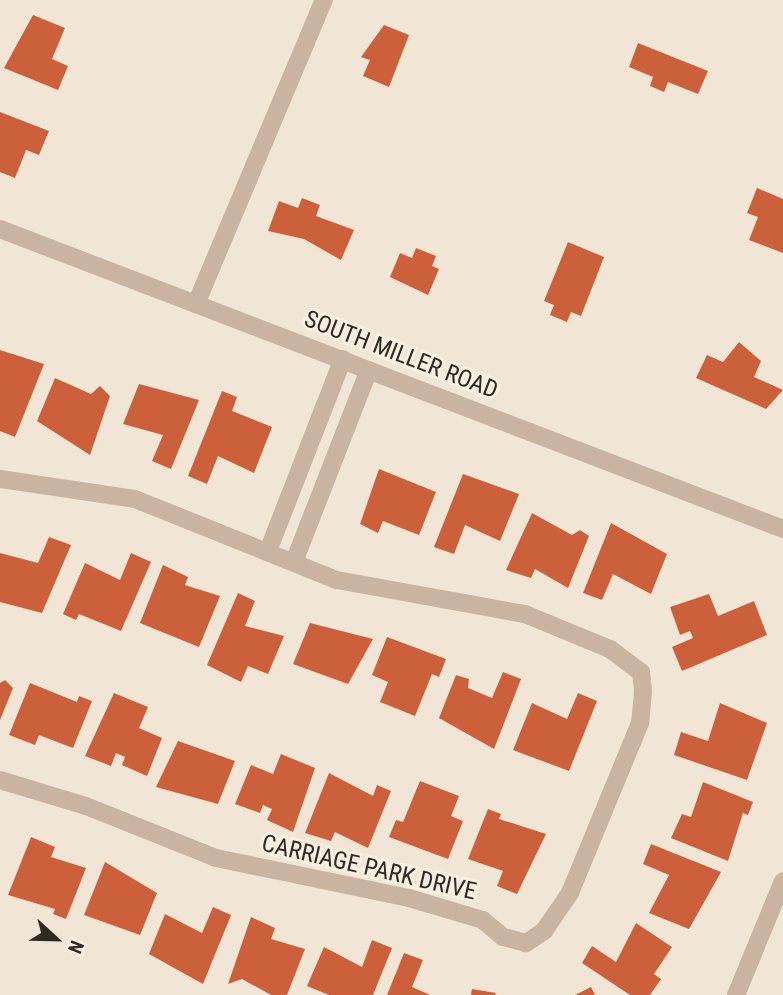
<!DOCTYPE html>
<html>
<head>
<meta charset="utf-8">
<style>
  body { margin:0 }
  #map { position:relative; width:783px; height:995px; overflow:hidden; background:#f1e5d5; font-family:"Roboto Condensed",sans-serif }
  div>[style] { position:absolute }
  .building>* { inset:0; background:#cb603a }
  .minor>* { height:18px; margin:-9px; padding:0 9px; transform-origin:9px; border-radius:9px; background:#c9b4a1 }
  span { translate:-50% -50%; white-space:nowrap; text-align:center; line-height:1.15; -webkit-text-stroke:6px #f9efe1; paint-order:stroke }
  .street-label { font-size:24px; color:#332924 }
  .north { position:absolute; left:21px; top:904px; width:70px; height:70px; -webkit-text-stroke:5px #f9efe1; paint-order:stroke; rotate:112deg; font-size:19px; font-weight:700; line-height:28px; text-align:center; color:#332924 }
  .north::after { content:''; display:block; margin:auto; width:24px; height:32px; background:#332924; clip-path:polygon(50% 0,100% 100%,50% 72%,0 100%) }
</style>
</head>
<body>
<div id="map">
  <div class="building">
    <div style="clip-path:polygon(33px 15px,65px 28px,52px 59px,68px 66px,58px 90px,4px 68px)"></div>
    <div style="clip-path:polygon(384px 25px,409px 35px,389px 87px,363px 76px,370px 60px,361px 57px)"></div>
    <div style="clip-path:polygon(638px 43px,708px 71px,698px 94px,668px 82px,664px 92px,650px 86px,653px 77px,629px 67px)"></div>
    <div style="clip-path:polygon(0 112px,49px 131px,39px 155px,26px 150px,15px 178px,0 172px)"></div>
    <div style="clip-path:polygon(757px 188px,783px 199px,783px 253px,749px 240px,758px 217px,747px 213px)"></div>
    <div style="clip-path:polygon(302px 198px,320px 205px,316px 216px,354px 230px,341px 260px,304px 239px,268px 231px,279px 201px,298px 208px)"></div>
    <div style="clip-path:polygon(568px 242px,604px 257px,581px 316px,571px 312px,567px 322px,550px 315px,554px 305px,544px 301px)"></div>
    <div style="clip-path:polygon(416px 248px,436px 256px,432px 266px,439px 269px,428px 295px,390px 277px,400px 253px,412px 258px)"></div>
    <div style="clip-path:polygon(739px 342px,761px 361px,754px 377px,783px 390px,766px 409px,696px 378px,707px 355px,723px 362px)"></div>
    <div style="clip-path:polygon(0 350px,44px 364px,15px 437px,0 431px)"></div>
    <div style="clip-path:polygon(55px 378px,91px 394px,100px 386px,110px 396px,90px 455px,37px 421px)"></div>
    <div style="clip-path:polygon(139px 384px,199px 400px,171px 469px,152px 461px,163px 435px,123px 424px)"></div>
    <div style="clip-path:polygon(222px 391px,237px 397px,232px 411px,272px 427px,254px 473px,218px 456px,207px 484px,188px 476px)"></div>
    <div style="clip-path:polygon(379px 469px,436px 492px,419px 535px,383px 521px,378px 533px,360px 524px)"></div>
    <div style="clip-path:polygon(463px 474px,519px 494px,500px 541px,465px 525px,454px 554px,434px 547px)"></div>
    <div style="clip-path:polygon(532px 513px,572px 535px,580px 530px,589px 536px,568px 588px,535px 569px,531px 578px,506px 570px)"></div>
    <div style="clip-path:polygon(611px 523px,667px 554px,651px 594px,613px 574px,602px 600px,583px 593px)"></div>
    <div style="clip-path:polygon(49px 537px,71px 545px,42px 613px,0 602px,0 553px,38px 563px)"></div>
    <div style="clip-path:polygon(131px 553px,151px 562px,121px 631px,79px 614px,76px 620px,63px 614px,85px 563px,120px 580px)"></div>
    <div style="clip-path:polygon(163px 565px,188px 577px,185px 585px,220px 596px,199px 647px,140px 623px)"></div>
    <div style="clip-path:polygon(238px 593px,255px 601px,245px 626px,284px 636px,268px 674px,248px 666px,241px 682px,207px 665px)"></div>
    <div style="clip-path:polygon(709px 594px,718px 616px,754px 601px,767px 635px,682px 671px,672px 647px,693px 638px,690px 631px,680px 635px,670px 607px)"></div>
    <div style="clip-path:polygon(310px 623px,373px 639px,348px 684px,293px 664px)"></div>
    <div style="clip-path:polygon(387px 637px,446px 659px,439px 677px,432px 674px,415px 716px,380px 702px,388px 682px,372px 675px)"></div>
    <div style="clip-path:polygon(503px 672px,521px 679px,494px 749px,439px 718px,456px 675px,469px 679px,468px 688px,492px 698px)"></div>
    <div style="clip-path:polygon(5px 680px,13px 688px,0 720px,0 683px)"></div>
    <div style="clip-path:polygon(30px 683px,77px 702px,79px 696px,92px 701px,73px 748px,39px 735px,35px 745px,9px 735px)"></div>
    <div style="clip-path:polygon(114px 693px,148px 707px,139px 728px,162px 738px,147px 776px,122px 765px,125px 757px,116px 753px,111px 766px,85px 756px)"></div>
    <div style="clip-path:polygon(578px 693px,597px 701px,569px 771px,513px 750px,532px 703px,567px 719px)"></div>
    <div style="clip-path:polygon(720px 703px,767px 723px,747px 780px,674px 755px,681px 732px,708px 741px)"></div>
    <div style="clip-path:polygon(178px 741px,235px 761px,218px 804px,156px 787px)"></div>
    <div style="clip-path:polygon(281px 754px,315px 768px,293px 832px,267px 820px,272px 809px,263px 805px,260px 813px,235px 804px,251px 765px,273px 774px)"></div>
    <div style="clip-path:polygon(329px 773px,373px 796px,377px 785px,391px 791px,368px 848px,335px 832px,331px 841px,305px 833px)"></div>
    <div style="clip-path:polygon(420px 781px,459px 796px,451px 816px,463px 821px,448px 859px,389px 837px,396px 820px,403px 822px)"></div>
    <div style="clip-path:polygon(703px 782px,753px 802px,748px 815px,743px 813px,728px 861px,671px 838px,682px 814px,691px 817px)"></div>
    <div style="clip-path:polygon(488px 809px,501px 814px,499px 819px,546px 834px,517px 894px,497px 886px,503px 871px,468px 859px)"></div>
    <div style="clip-path:polygon(31px 837px,55px 847px,51px 857px,86px 868px,66px 919px,53px 914px,55px 909px,8px 895px)"></div>
    <div style="clip-path:polygon(651px 844px,721px 872px,689px 929px,649px 913px,669px 875px,643px 864px)"></div>
    <div style="clip-path:polygon(105px 862px,157px 893px,140px 935px,84px 915px)"></div>
    <div style="clip-path:polygon(213px 907px,231px 915px,203px 984px,149px 954px,165px 914px,202px 933px)"></div>
    <div style="clip-path:polygon(251px 917px,275px 928px,271px 939px,305px 949px,287px 995px,271px 995px,242px 979px,228px 984px)"></div>
    <div style="clip-path:polygon(636px 923px,672px 947px,654px 974px,661px 979px,650px 995px,630px 995px,582px 963px,592px 946px,616px 962px)"></div>
    <div style="clip-path:polygon(372px 940px,392px 948px,373px 995px,329px 995px,307px 986px,324px 947px,362px 967px)"></div>
    <div style="clip-path:polygon(404px 953px,423px 960px,412px 987px,430px 995px,387px 995px)"></div>
    <div style="clip-path:polygon(591px 987px,595px 995px,575px 995px)"></div>
    <div style="clip-path:polygon(472px 989px,496px 993px,495px 995px,471px 995px)"></div>
  </div>
  <div class="minor">
    <div style="left:0;top:229px;width:839px;rotate:20.96deg"></div>
    <div style="left:196px;top:304px;width:330px;rotate:-67.2deg"></div>
    <div style="left:0;top:479px;width:136px;rotate:8.4deg"></div>
    <div style="left:135px;top:499px;width:218px;rotate:21.9deg"></div>
    <div style="left:337px;top:580px;width:191px;rotate:10.3deg"></div>
    <div style="left:525px;top:614px;width:92px;rotate:22.4deg"></div>
    <div style="left:610px;top:649px;width:39px;rotate:37deg"></div>
    <div style="left:641px;top:672px;width:19px;rotate:84deg"></div>
    <div style="left:643px;top:691px;width:32px;rotate:95deg"></div>
    <div style="left:640px;top:723px;width:184px;rotate:112.4deg"></div>
    <div style="left:570px;top:893px;width:46px;rotate:124.4deg"></div>
    <div style="left:544px;top:931px;width:22px;rotate:146deg"></div>
    <div style="left:526px;top:943px;width:24px;rotate:-165deg"></div>
    <div style="left:503px;top:937px;width:26px;rotate:-140deg"></div>
    <div style="left:483px;top:920px;width:77px;rotate:-163.4deg"></div>
    <div style="left:409px;top:898px;width:197px;rotate:-168.3deg"></div>
    <div style="left:216px;top:858px;width:140px;rotate:-158.2deg"></div>
    <div style="left:86px;top:806px;width:90px;rotate:-163.2deg"></div>
    <div style="left:268px;top:551px;width:206px;rotate:-68.7deg"></div>
    <div style="left:294px;top:562px;width:206px;rotate:-68.7deg"></div>
    <div style="left:736px;top:995px;width:123px;rotate:-67.6deg"></div>
  </div>
  <div class="street-label">
    <span style="left:401px;top:355px;rotate:21deg">SOUTH MILLER ROAD</span>
    <span style="left:369px;top:868px;rotate:13deg">CARRIAGE PARK DRIVE</span>
  </div>
  <div class="north">N</div>
</div>
</body>
</html>
